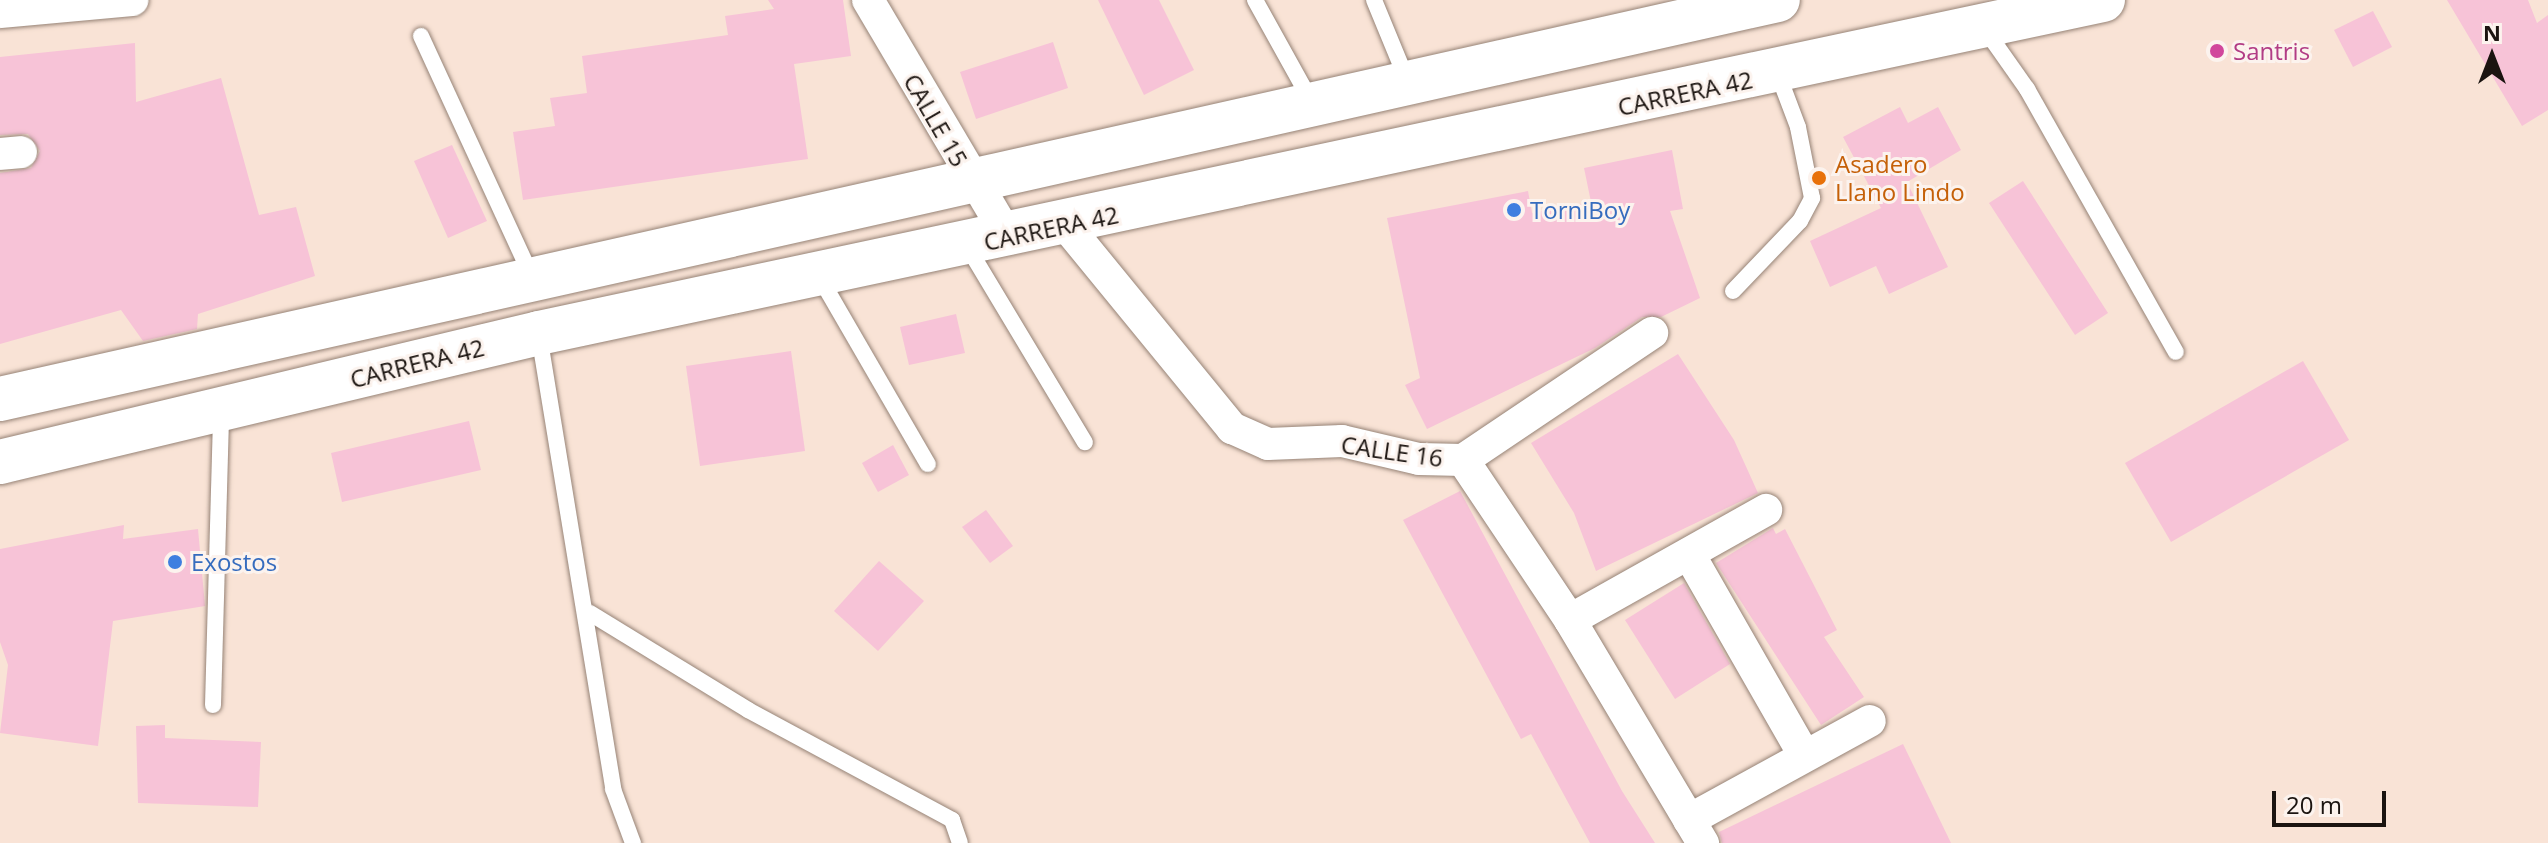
<!DOCTYPE html>
<html>
<head>
<meta charset="utf-8">
<style>
  body { margin:0 }
  #map { position:relative; width:2548px; height:843px; overflow:hidden; background:#f9e3d6; font-family:"Open Sans",sans-serif }
  div>[style] { position:absolute }
  .building>* { inset:0; background:#f7c3d7 }
  .roads { filter:drop-shadow(0 0 2px #968376) drop-shadow(0 0 2px #968376) }
  .service>* { height:16px; margin:-8px; padding:0 8px; transform-origin:8px; border-radius:8px; background:#fff }
  .minor>* { height:32px; margin:-16px; padding:0 16px; transform-origin:16px; border-radius:16px; background:#fff }
  .trunk>* { height:44px; margin:-22px; padding:0 22px; transform-origin:22px; border-radius:22px; background:#fff }
  .dots>* { width:22px; height:22px; translate:-50% -50%; box-sizing:border-box; border:4px solid #fcf3ee; border-radius:50% }
  span { translate:-50% -50%; white-space:nowrap; text-align:center; line-height:1.15; -webkit-text-stroke:6px #fcf3ee; paint-order:stroke }
  .hotel-label { font-size:24px; color:#b23c85 }
  .left { translate:0 -50%; text-align:left }
  .street-label { font-size:24px; color:#1b1410 }
  .food-label { font-size:24px; color:#c56008 }
  .shop-label { font-size:24px; color:#366cbe }
  .north { position:absolute; left:2452px; top:16px; width:80px; height:80px; -webkit-text-stroke:6px #fcf3ee; paint-order:stroke; rotate:0deg; font-size:22px; font-weight:700; line-height:32px; text-align:center; color:#1b1410 }
  .north::after { content:''; display:block; margin:auto; width:28px; height:36px; background:#1b1410; clip-path:polygon(50% 0,100% 100%,50% 72%,0 100%) }
  .scale { position:absolute; left:2272px; top:791px; width:114px; height:36px; box-sizing:border-box; border:4px solid #1b1410; border-top:0; padding-left:10px; font-size:24px; line-height:28px; white-space:nowrap; color:#1b1410; -webkit-text-stroke:6px #fcf3ee; paint-order:stroke }
</style>
</head>
<body>
<div id="map">
  <div class="building">
    <div style="clip-path:polygon(768px 0,843px 0,851px 56px,794px 64px,808px 159px,523px 200px,513px 132px,555px 126px,550px 98px,587px 93px,582px 56px,728px 35px,725px 16px,774px 9px)"></div>
    <div style="clip-path:polygon(1098px 0,1159px 0,1194px 70px,1144px 95px)"></div>
    <div style="clip-path:polygon(2447px 0,2528px 0,2537px 23px,2548px 15px,2548px 110px,2522px 126px)"></div>
    <div style="clip-path:polygon(2373px 11px,2392px 47px,2353px 67px,2334px 30px)"></div>
    <div style="clip-path:polygon(1053px 42px,1068px 88px,976px 119px,960px 72px)"></div>
    <div style="clip-path:polygon(135px 43px,136px 102px,221px 78px,259px 215px,296px 207px,315px 276px,198px 314px,197px 329px,143px 341px,121px 310px,0 344px,0 173px,31px 168px,40px 151px,28px 134px,0 135px,0 57px)"></div>
    <div style="clip-path:polygon(1900px 107px,1908px 123px,1938px 107px,1961px 150px,1907px 182px,1948px 267px,1889px 294px,1876px 266px,1830px 287px,1810px 241px,1881px 208px,1843px 137px)"></div>
    <div style="clip-path:polygon(452px 145px,487px 221px,448px 238px,414px 161px)"></div>
    <div style="clip-path:polygon(1672px 150px,1683px 209px,1670px 211px,1700px 298px,1661px 317px,1642px 317px,1595px 348px,1427px 429px,1405px 385px,1420px 378px,1387px 218px,1528px 191px,1532px 213px,1591px 202px,1584px 168px)"></div>
    <div style="clip-path:polygon(2023px 181px,2108px 313px,2075px 335px,1989px 203px)"></div>
    <div style="clip-path:polygon(956px 314px,965px 353px,909px 365px,900px 327px)"></div>
    <div style="clip-path:polygon(791px 351px,805px 451px,700px 466px,686px 366px)"></div>
    <div style="clip-path:polygon(1678px 354px,1734px 440px,1758px 493px,1596px 571px,1574px 513px,1531px 443px)"></div>
    <div style="clip-path:polygon(2303px 361px,2349px 440px,2171px 542px,2125px 463px)"></div>
    <div style="clip-path:polygon(469px 421px,481px 470px,342px 502px,331px 453px)"></div>
    <div style="clip-path:polygon(893px 445px,909px 475px,878px 492px,862px 463px)"></div>
    <div style="clip-path:polygon(1460px 491px,1622px 791px,1655px 843px,1590px 843px,1531px 734px,1521px 739px,1403px 520px)"></div>
    <div style="clip-path:polygon(986px 510px,1013px 546px,990px 563px,962px 527px)"></div>
    <div style="clip-path:polygon(124px 525px,123px 539px,198px 529px,205px 606px,113px 621px,98px 746px,0 733px,8px 665px,0 642px,0 549px)"></div>
    <div style="clip-path:polygon(1773px 528px,1776px 534px,1785px 529px,1837px 630px,1824px 637px,1864px 697px,1821px 725px,1716px 563px)"></div>
    <div style="clip-path:polygon(879px 561px,924px 601px,878px 651px,834px 611px)"></div>
    <div style="clip-path:polygon(1684px 583px,1730px 664px,1675px 699px,1625px 620px)"></div>
    <div style="clip-path:polygon(165px 725px,165px 738px,261px 742px,258px 807px,138px 803px,136px 726px)"></div>
    <div style="clip-path:polygon(1903px 744px,1951px 843px,1722px 843px,1719px 832px)"></div>
  </div>
  <div class="roads">
    <div class="service">
      <div style="left:1255px;top:0;width:118px;rotate:61deg"></div>
      <div style="left:1374px;top:0;width:87px;rotate:67.6deg"></div>
      <div style="left:1984px;top:28px;width:75px;rotate:54.8deg"></div>
      <div style="left:2027px;top:89px;width:302px;rotate:60.5deg"></div>
      <div style="left:421px;top:36px;width:265px;rotate:65.3deg"></div>
      <div style="left:967px;top:246px;width:229px;rotate:59deg"></div>
      <div style="left:820px;top:278px;width:215px;rotate:59.9deg"></div>
      <div style="left:1733px;top:291px;width:97px;rotate:-46.3deg"></div>
      <div style="left:1800px;top:221px;width:26px;rotate:-62deg"></div>
      <div style="left:1812px;top:198px;width:72px;rotate:-101.2deg"></div>
      <div style="left:1798px;top:127px;width:57px;rotate:-110.7deg"></div>
      <div style="left:539px;top:335px;width:460px;rotate:80.7deg"></div>
      <div style="left:613px;top:789px;width:58px;rotate:69.7deg"></div>
      <div style="left:590px;top:613px;width:185px;rotate:31.5deg"></div>
      <div style="left:748px;top:710px;width:232px;rotate:28.3deg"></div>
      <div style="left:952px;top:820px;width:24px;rotate:71deg"></div>
      <div style="left:213px;top:705px;width:294px;rotate:-88.4deg"></div>
    </div>
    <div class="minor">
      <div style="left:868px;top:0;width:277px;rotate:59.4deg"></div>
      <div style="left:0;top:12px;width:133px;rotate:-5.2deg"></div>
      <div style="left:0;top:154px;width:21px;rotate:-5deg"></div>
      <div style="left:1065px;top:224px;width:264px;rotate:50.7deg"></div>
      <div style="left:1232px;top:428px;width:39px;rotate:24deg"></div>
      <div style="left:1268px;top:444px;width:74px;rotate:-2.3deg"></div>
      <div style="left:1342px;top:441px;width:79px;rotate:13.2deg"></div>
      <div style="left:1419px;top:459px;width:44px;rotate:1.3deg"></div>
      <div style="left:1463px;top:460px;width:192px;rotate:56.2deg"></div>
      <div style="left:1570px;top:620px;width:260px;rotate:59.2deg"></div>
      <div style="left:1463px;top:460px;width:228px;rotate:-33.9deg"></div>
      <div style="left:1689px;top:554px;width:229px;rotate:60.2deg"></div>
      <div style="left:1570px;top:620px;width:225px;rotate:-29.3deg"></div>
      <div style="left:1689px;top:820px;width:206px;rotate:-28.7deg"></div>
    </div>
    <div class="trunk">
      <div style="left:0;top:399px;width:1822px;rotate:-12.65deg"></div>
      <div style="left:0;top:462px;width:554px;rotate:-13.46deg"></div>
      <div style="left:539px;top:333px;width:1599px;rotate:-12.02deg"></div>
    </div>
  </div>
  <div class="dots">
    <div style="left:2217px;top:51px;background:#d1479c"></div>
    <div style="left:1819px;top:178px;background:#e8710a"></div>
    <div style="left:1514px;top:210px;background:#3f7fe0"></div>
    <div style="left:175px;top:562px;background:#3f7fe0"></div>
  </div>
  <div class="hotel-label">
    <span class="left" style="left:2233px;top:51px">Santris</span>
  </div>
  <div class="street-label">
    <span style="left:1685px;top:93px;rotate:-12deg">CARRERA 42</span>
    <span style="left:936px;top:120px;rotate:60deg">CALLE 15</span>
    <span style="left:1051px;top:228px;rotate:-12deg">CARRERA 42</span>
    <span style="left:417px;top:363px;rotate:-14deg">CARRERA 42</span>
    <span style="left:1392px;top:451px;rotate:8deg">CALLE 16</span>
  </div>
  <div class="food-label">
    <span class="left" style="left:1835px;top:178px">Asadero<br>Llano Lindo</span>
  </div>
  <div class="shop-label">
    <span class="left" style="left:1530px;top:210px">TorniBoy</span>
    <span class="left" style="left:191px;top:562px">Exostos</span>
  </div>
  <div class="north">N</div>
  <div class="scale">20 m</div>
</div>
</body>
</html>
